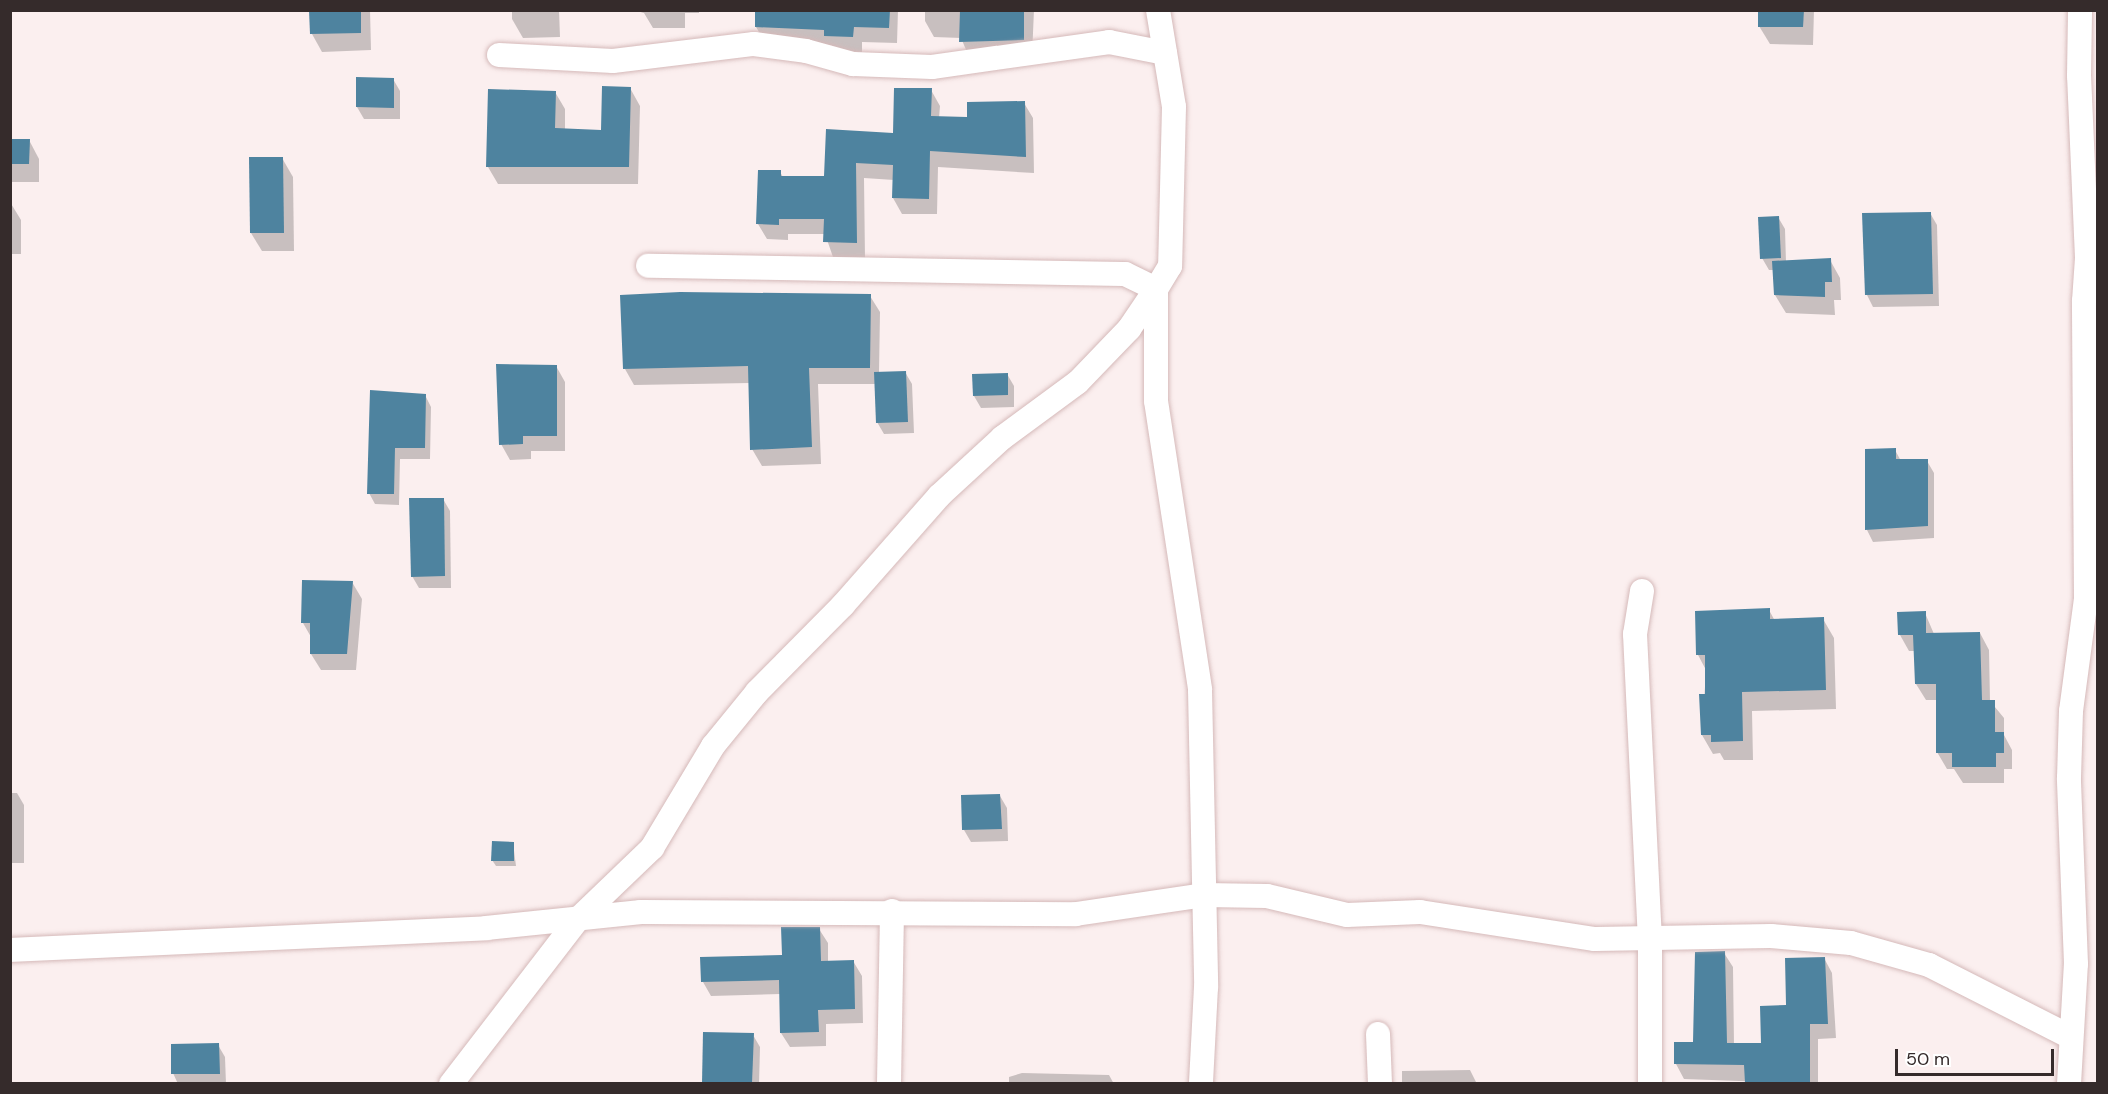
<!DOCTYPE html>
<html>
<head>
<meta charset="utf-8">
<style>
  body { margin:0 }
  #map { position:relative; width:2108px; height:1094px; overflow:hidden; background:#fbefef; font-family:"DM Sans",sans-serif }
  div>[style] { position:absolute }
  .shadow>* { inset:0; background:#0003 }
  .building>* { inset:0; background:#4e839f }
  .roads { filter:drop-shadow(0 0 2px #d5b9b9) drop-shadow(0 0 2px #d5b9b9) }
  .street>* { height:24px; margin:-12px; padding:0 12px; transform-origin:12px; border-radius:12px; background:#fff }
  span { translate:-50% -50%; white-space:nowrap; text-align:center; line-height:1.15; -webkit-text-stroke:4.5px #fff; paint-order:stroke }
  .frame { position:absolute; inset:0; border:12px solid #352b2b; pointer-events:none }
  .scale { position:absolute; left:1895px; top:1049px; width:159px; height:27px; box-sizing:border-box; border:3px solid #352b2b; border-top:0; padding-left:8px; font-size:18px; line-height:21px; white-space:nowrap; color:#352b2b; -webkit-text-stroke:4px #fff; paint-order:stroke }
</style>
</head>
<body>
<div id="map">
  <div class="shadow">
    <div style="clip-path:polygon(311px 10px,370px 10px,371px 50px,322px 52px,312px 34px)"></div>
    <div style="clip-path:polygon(512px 10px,559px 10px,560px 37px,523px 38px,512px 19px)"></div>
    <div style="clip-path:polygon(633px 10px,699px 10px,699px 13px,685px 13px,685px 28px,653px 28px,644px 13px)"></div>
    <div style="clip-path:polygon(757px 10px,898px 10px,897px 43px,862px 42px,862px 52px,835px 51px,831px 45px,765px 42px,756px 27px)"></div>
    <div style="clip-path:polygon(925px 10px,1034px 10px,1032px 56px,970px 59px,961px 38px,934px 37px,925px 21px)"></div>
    <div style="clip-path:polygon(1759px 10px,1814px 10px,1813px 45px,1770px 44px,1759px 26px)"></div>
    <div style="clip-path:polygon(393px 79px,400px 91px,400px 119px,364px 119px,357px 107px)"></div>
    <div style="clip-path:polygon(630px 88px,640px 106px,638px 184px,498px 184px,488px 167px,555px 92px,565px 109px,565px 130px,603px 131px)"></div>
    <div style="clip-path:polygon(931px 90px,940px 106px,939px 118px,969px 119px,1024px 103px,1033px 118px,1034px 173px,938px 167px,937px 214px,902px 214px,893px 198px,894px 180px,864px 178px,865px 258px,833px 257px,825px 234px,788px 234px,788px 240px,767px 239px,758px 224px,780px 172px,783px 177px,825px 177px,895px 134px)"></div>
    <div style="clip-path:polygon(10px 140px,29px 140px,39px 159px,39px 182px,10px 182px)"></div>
    <div style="clip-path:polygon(282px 158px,293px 177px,294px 251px,262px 251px,251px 233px,250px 159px)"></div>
    <div style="clip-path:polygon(10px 202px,21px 220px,21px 254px,10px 254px)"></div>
    <div style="clip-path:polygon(1930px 213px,1937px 225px,1939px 306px,1873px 307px,1867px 295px)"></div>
    <div style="clip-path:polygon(1778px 217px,1785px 229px,1786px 262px,1830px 260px,1840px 278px,1841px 300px,1834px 300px,1835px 315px,1786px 313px,1775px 295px,1774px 270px,1769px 270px,1762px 258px)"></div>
    <div style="clip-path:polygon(870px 296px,880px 312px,879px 373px,905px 372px,912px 384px,914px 433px,884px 434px,877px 422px,876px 384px,818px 384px,821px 464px,762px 466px,752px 449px,750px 383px,634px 385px,625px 369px)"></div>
    <div style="clip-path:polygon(556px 366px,565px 382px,565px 451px,531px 451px,531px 459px,510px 460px,501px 444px)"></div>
    <div style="clip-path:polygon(1007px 374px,1014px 386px,1014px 407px,981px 408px,974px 396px)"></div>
    <div style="clip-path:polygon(425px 395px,431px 407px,430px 459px,400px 459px,399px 505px,375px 504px,369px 493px)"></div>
    <div style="clip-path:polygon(1895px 450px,1901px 461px,1927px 461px,1934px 473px,1934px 538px,1873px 542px,1867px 530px)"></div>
    <div style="clip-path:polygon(443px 499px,450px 511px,451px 588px,419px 588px,412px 576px)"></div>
    <div style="clip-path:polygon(352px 582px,362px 599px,356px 670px,321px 670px,311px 654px,311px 637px,303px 623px)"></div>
    <div style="clip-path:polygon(1769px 610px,1775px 621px,1823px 619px,1834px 638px,1836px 709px,1752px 711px,1753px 760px,1724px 760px,1720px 753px,1713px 754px,1702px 735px,1706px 670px,1698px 655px,1697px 612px)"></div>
    <div style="clip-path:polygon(1925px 613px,1934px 634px,1980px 633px,1989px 650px,1990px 701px,2004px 718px,2004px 735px,2012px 750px,2012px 769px,2004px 769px,2004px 783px,1963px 783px,1954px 769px,1947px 769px,1937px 752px,1937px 700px,1926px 700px,1916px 684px,1915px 651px,1909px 651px,1900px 635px)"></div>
    <div style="clip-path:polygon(10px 793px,17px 793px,24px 805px,24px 863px,10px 863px)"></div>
    <div style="clip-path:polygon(1000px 796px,1007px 808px,1008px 841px,971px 842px,964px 830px)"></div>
    <div style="clip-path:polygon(513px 843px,516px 866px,496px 866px,492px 860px)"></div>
    <div style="clip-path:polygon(819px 929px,828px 943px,828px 962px,853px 961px,862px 976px,863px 1023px,826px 1024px,826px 1046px,790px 1047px,781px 1033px,780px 994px,711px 996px,703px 982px,783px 956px)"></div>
    <div style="clip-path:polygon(1724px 953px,1733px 967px,1734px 1045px,1763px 1045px,1824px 958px,1832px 973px,1836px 1038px,1818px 1039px,1818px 1084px,1684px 1079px,1676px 1064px,1676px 1043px,1694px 1044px)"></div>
    <div style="clip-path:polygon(704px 1034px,753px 1035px,760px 1047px,759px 1084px,703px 1084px)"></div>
    <div style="clip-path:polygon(218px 1045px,225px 1057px,226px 1084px,178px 1084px,173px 1073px)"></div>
    <div style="clip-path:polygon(1470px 1070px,1477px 1084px,1402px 1084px,1402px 1071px)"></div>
    <div style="clip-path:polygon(1022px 1073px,1109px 1075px,1114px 1084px,1009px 1084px,1009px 1077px)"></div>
  </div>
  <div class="building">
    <div style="clip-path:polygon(309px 10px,361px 10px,361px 33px,310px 34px)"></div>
    <div style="clip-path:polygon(755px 10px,890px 10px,889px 28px,854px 27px,853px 37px,824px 36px,824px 30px,755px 27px)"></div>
    <div style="clip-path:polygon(960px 10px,1024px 10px,1024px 40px,959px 42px)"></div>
    <div style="clip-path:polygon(1758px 10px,1804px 10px,1803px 27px,1758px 27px)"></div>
    <div style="clip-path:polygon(356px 77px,394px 78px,394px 108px,356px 107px)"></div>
    <div style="clip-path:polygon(602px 86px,631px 87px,629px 167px,486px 167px,488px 89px,556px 91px,555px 128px,601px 130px)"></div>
    <div style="clip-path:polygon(894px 88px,932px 88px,931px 116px,967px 117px,967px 102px,1025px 101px,1026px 157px,930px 151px,929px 199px,892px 198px,893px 165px,856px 163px,857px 243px,823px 242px,824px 219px,779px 219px,779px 225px,756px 224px,758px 170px,781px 170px,781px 176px,824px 176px,826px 129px,893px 133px)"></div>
    <div style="clip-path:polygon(10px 139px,30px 139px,29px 164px,10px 164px)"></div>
    <div style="clip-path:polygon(249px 157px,283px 157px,284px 233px,250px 233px)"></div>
    <div style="clip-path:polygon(1931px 212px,1933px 294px,1865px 295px,1862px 213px)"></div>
    <div style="clip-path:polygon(1779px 216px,1781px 258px,1760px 259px,1758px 217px)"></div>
    <div style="clip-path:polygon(1831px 258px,1832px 282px,1825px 282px,1825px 297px,1774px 295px,1772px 261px)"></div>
    <div style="clip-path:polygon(680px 292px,871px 294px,870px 368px,809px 368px,812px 447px,750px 450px,748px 366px,623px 369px,620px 295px)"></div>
    <div style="clip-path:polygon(496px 364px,557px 365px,557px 436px,523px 436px,523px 444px,499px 445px)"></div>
    <div style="clip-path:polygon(906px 371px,908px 422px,876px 423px,874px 372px)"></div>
    <div style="clip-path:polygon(1008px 373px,1008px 395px,973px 396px,972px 374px)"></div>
    <div style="clip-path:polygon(370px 390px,426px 394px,425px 448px,395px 448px,394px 494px,367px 494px)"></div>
    <div style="clip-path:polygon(1896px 448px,1896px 459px,1928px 459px,1928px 526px,1865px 530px,1865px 449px)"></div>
    <div style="clip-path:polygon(409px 498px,444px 498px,445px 576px,411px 577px)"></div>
    <div style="clip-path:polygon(302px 580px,353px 581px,347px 654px,310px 654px,310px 623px,301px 623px)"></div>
    <div style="clip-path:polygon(1770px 608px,1770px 619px,1824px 617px,1826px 690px,1742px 692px,1743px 741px,1711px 742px,1711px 735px,1701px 735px,1699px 694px,1705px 694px,1705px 655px,1696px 655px,1695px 611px)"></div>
    <div style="clip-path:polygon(1926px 611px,1926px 633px,1980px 632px,1982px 700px,1995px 700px,1995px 732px,2004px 732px,2004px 753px,1996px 753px,1996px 767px,1952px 767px,1952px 753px,1936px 753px,1936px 684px,1915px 684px,1913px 635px,1898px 635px,1897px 612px)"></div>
    <div style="clip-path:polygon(1000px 794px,1002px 829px,962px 830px,961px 795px)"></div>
    <div style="clip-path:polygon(492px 841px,514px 842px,514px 861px,491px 861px)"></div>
    <div style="clip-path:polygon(781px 927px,820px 927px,821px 961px,854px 960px,855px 1009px,818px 1010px,819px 1032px,780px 1033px,779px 980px,701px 982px,700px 957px,782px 955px)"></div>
    <div style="clip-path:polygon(1725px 951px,1727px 1043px,1761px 1043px,1760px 1006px,1786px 1005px,1785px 958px,1825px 957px,1828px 1024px,1810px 1024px,1810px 1083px,1745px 1083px,1744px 1065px,1674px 1064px,1674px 1042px,1693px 1042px,1695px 952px)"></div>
    <div style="clip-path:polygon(703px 1032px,754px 1033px,752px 1083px,702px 1083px)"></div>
    <div style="clip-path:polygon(219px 1043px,220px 1074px,171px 1074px,171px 1044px)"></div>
  </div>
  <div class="roads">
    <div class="street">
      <div style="left:1158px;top:10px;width:98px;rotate:80.6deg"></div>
      <div style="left:1174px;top:107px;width:159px;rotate:91.4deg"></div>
      <div style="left:1170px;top:266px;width:27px;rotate:121deg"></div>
      <div style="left:1156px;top:289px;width:112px;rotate:90deg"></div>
      <div style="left:1156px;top:401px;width:292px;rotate:81.3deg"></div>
      <div style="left:1200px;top:690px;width:297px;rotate:88.8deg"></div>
      <div style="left:1206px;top:987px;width:97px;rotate:93deg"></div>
      <div style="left:499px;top:55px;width:114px;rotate:3deg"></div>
      <div style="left:613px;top:61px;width:142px;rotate:-6.9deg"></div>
      <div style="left:754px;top:44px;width:52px;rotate:7.7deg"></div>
      <div style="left:806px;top:51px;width:49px;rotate:15.5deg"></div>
      <div style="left:853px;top:64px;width:79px;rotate:2.2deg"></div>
      <div style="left:932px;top:67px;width:179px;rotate:-8deg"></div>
      <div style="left:1109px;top:42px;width:57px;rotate:11.1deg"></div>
      <div style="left:1642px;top:591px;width:44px;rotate:99.2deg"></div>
      <div style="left:1635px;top:634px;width:305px;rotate:87.2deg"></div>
      <div style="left:1650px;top:939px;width:145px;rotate:90deg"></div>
      <div style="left:10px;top:950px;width:477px;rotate:-2.6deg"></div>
      <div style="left:486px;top:928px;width:156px;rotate:-5.9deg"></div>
      <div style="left:641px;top:912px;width:435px;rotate:0.3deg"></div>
      <div style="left:1076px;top:914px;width:129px;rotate:-8.4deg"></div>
      <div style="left:1204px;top:895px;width:63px;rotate:0.9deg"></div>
      <div style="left:1267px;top:896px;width:82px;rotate:13.4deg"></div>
      <div style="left:1347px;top:915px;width:73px;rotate:-2.4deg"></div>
      <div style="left:1420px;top:912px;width:177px;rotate:8.8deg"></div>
      <div style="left:1595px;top:939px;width:176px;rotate:-1deg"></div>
      <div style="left:1771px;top:936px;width:80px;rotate:5deg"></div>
      <div style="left:1851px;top:943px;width:81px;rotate:15.8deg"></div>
      <div style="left:1929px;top:965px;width:159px;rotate:26.9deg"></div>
      <div style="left:1378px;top:1034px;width:50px;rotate:87.7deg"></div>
      <div style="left:451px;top:1084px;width:208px;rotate:-52.4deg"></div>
      <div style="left:578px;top:919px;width:103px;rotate:-43.8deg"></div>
      <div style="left:652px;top:848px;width:119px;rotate:-59.1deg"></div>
      <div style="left:713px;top:746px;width:70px;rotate:-50.8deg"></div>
      <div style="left:757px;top:692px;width:122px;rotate:-45.3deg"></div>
      <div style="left:843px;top:605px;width:145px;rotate:-48.6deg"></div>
      <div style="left:939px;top:496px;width:86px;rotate:-42.6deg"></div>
      <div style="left:1002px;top:438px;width:94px;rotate:-36.4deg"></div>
      <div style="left:1078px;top:382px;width:74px;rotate:-46.1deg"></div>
      <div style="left:1129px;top:329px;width:48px;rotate:-56deg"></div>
      <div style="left:1156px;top:289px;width:34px;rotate:-154deg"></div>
      <div style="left:1125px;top:274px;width:477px;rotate:-179deg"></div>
      <div style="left:889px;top:1084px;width:173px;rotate:-89deg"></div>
      <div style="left:2069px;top:1084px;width:120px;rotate:-86.7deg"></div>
      <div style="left:2076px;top:964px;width:186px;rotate:-92.2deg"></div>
      <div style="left:2069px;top:778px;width:67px;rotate:-88.3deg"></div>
      <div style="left:2071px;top:711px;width:114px;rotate:-82.4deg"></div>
      <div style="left:2086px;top:598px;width:297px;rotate:-90.4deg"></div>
      <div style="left:2084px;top:301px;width:43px;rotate:-86deg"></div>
      <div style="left:2087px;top:258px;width:182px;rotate:-92.5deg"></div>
      <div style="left:2079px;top:76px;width:66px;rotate:-89.1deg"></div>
    </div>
  </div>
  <div class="frame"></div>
  <div class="scale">50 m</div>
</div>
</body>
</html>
